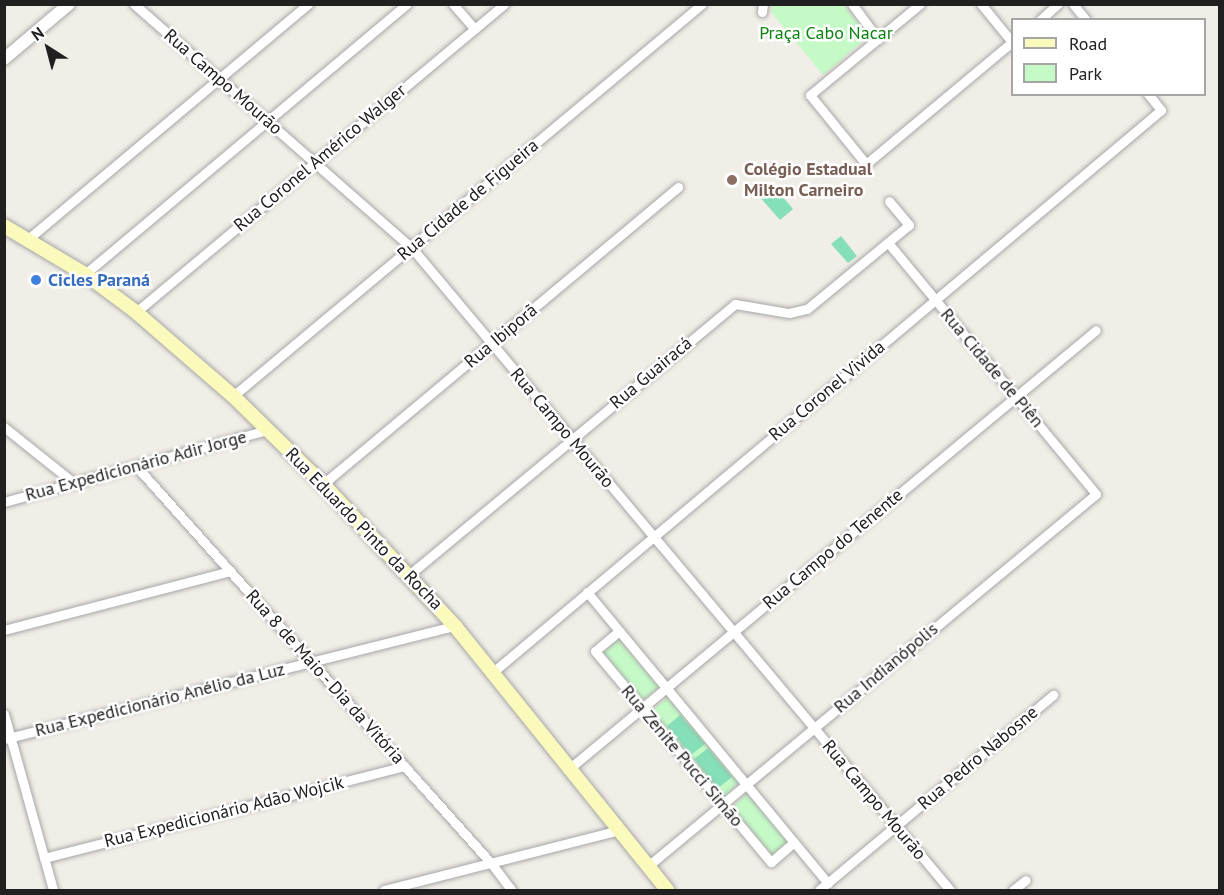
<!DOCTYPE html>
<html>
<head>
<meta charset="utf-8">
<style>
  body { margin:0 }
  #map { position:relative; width:1224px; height:895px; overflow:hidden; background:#f1ede7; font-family:"PT Sans",sans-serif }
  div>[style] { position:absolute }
  .park>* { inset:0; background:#c5fac7 }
  .pitch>* { inset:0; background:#85e0b9 }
  .roads { filter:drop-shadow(0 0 2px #a7a7a7) drop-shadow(0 0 2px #a7a7a7) }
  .minor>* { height:9px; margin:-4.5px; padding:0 4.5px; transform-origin:4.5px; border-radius:4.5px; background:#fff }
  .tertiary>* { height:12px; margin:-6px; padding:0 6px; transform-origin:6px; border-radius:6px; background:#fff }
  .secondary>* { height:14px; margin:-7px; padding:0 7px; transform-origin:7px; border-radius:7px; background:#f9fabb }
  .dots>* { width:16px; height:16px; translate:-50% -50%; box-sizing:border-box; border:3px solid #fff; border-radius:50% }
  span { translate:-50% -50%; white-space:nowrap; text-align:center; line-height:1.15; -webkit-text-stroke:5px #fff; paint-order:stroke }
  .park-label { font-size:18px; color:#0b8110 }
  .street-label { font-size:18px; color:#202020 }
  .education-label { font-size:18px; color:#785e54; font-weight:700 }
  .left { translate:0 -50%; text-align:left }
  .shop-label { font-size:18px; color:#366cbe; font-weight:700 }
  .frame { position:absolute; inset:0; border:6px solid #202020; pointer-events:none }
  .legend { position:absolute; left:1011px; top:18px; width:195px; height:78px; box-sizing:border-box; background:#fff; border:2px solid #a6a6a6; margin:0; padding:8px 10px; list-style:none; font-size:18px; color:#202020 }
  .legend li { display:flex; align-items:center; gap:12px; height:30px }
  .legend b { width:30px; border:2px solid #a6a6a6 }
  .north { position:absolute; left:18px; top:18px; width:60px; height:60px; -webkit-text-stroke:4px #fff; paint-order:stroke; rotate:324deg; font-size:16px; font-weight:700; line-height:24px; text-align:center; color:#202020 }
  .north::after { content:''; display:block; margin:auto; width:21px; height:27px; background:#202020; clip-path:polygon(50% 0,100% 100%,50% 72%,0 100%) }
</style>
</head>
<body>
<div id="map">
  <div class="park">
    <div style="clip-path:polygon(772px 5px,844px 5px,868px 37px,823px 75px,771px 12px)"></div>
    <div style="clip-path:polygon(619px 639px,659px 687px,643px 700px,603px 652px)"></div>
    <div style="clip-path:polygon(668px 697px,739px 783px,723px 797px,651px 711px)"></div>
    <div style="clip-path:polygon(747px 794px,789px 843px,773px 856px,732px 807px)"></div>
  </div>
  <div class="pitch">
    <div style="clip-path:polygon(772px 184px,793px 209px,780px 220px,759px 196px)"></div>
    <div style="clip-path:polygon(841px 236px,857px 256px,848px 263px,831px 244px)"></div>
    <div style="clip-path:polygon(680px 715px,705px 744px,691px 755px,667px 726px)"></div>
    <div style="clip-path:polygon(708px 748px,732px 777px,718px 788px,694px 759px)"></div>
  </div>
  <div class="roads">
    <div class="minor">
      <div style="left:134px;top:4px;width:368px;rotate:41.3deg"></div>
      <div style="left:411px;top:247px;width:839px;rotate:50.03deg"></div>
      <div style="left:453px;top:4px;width:33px;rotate:49deg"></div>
      <div style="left:852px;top:4px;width:44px;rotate:53.4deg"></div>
      <div style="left:920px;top:4px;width:143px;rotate:140.4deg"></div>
      <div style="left:810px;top:95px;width:89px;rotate:50.9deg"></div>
      <div style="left:866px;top:164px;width:190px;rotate:-39.9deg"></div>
      <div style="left:981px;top:4px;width:49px;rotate:50.8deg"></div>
      <div style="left:1073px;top:4px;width:21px;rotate:51deg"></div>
      <div style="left:762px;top:12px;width:8px;rotate:-83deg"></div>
      <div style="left:1040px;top:20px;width:24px;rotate:-42deg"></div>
      <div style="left:28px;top:239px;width:366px;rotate:-40deg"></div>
      <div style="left:85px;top:274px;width:420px;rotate:-40deg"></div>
      <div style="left:136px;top:312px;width:480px;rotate:-39.9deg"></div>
      <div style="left:233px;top:396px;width:611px;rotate:-39.89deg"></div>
      <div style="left:4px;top:427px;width:90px;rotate:38.7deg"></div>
      <div style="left:136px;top:466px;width:533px;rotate:48.2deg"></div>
      <div style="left:491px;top:863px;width:34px;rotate:53deg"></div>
      <div style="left:323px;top:484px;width:463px;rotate:-39.9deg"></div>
      <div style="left:4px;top:502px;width:274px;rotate:-15.3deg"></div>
      <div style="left:410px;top:574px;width:423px;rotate:-39.7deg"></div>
      <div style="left:735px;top:304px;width:55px;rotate:9.5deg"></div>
      <div style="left:789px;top:313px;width:18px;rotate:-13deg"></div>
      <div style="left:807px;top:309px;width:132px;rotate:-39.5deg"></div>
      <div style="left:909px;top:225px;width:31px;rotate:-130deg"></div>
      <div style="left:587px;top:592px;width:378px;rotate:50.4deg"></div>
      <div style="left:4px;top:630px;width:234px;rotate:-14.6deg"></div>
      <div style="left:619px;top:631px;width:31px;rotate:140deg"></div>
      <div style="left:595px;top:651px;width:275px;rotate:50.2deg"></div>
      <div style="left:771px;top:862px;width:30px;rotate:-41deg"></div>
      <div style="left:493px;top:672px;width:873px;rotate:-40.07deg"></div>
      <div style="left:1161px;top:110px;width:21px;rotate:-129deg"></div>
      <div style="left:4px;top:714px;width:183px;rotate:74.4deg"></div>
      <div style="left:4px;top:739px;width:465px;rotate:-14.1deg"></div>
      <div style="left:570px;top:768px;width:684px;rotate:-39.78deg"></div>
      <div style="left:44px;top:858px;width:372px;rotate:-14.3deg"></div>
      <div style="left:648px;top:866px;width:582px;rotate:-39.7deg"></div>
      <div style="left:1096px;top:494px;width:326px;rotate:-129.6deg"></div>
      <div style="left:384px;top:890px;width:243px;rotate:-14.3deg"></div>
      <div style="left:819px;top:890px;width:305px;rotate:-39.8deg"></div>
      <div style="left:1013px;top:890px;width:16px;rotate:-38deg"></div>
    </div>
    <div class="tertiary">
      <div style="left:4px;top:59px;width:85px;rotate:-40.2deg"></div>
    </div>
    <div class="secondary">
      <div style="left:4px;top:226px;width:94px;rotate:30.7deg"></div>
      <div style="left:85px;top:274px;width:64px;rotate:36.7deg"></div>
      <div style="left:136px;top:312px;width:128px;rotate:40.9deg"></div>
      <div style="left:233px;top:396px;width:126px;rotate:44.4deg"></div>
      <div style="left:323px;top:484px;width:194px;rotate:47.1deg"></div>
      <div style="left:455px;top:626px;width:339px;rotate:51.2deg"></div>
    </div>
  </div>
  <div class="dots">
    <div style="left:732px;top:180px;background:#8d6e63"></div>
    <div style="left:36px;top:280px;background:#3f7fe0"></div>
  </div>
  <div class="park-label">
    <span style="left:826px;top:33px">Praça Cabo Nacar</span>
  </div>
  <div class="street-label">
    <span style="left:223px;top:82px;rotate:41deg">Rua Campo Mourão</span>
    <span style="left:320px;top:158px;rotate:-40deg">Rua Coronel Américo Walger</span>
    <span style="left:468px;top:200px;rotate:-40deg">Rua Cidade de Figueira</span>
    <span style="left:501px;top:336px;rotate:-40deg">Rua Ibiporã</span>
    <span style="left:992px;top:368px;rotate:50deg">Rua Cidade de Piên</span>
    <span style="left:651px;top:373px;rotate:-40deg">Rua Guairacá</span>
    <span style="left:827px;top:391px;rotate:-40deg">Rua Coronel Vivida</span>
    <span style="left:562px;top:428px;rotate:50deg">Rua Campo Mourão</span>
    <span style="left:136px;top:466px;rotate:-15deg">Rua Expedicionário Adir Jorge</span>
    <span style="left:364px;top:529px;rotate:46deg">Rua Eduardo Pinto da Rocha</span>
    <span style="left:833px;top:549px;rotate:-40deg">Rua Campo do Tenente</span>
    <span style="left:886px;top:668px;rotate:-40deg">Rua Indianópolis</span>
    <span style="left:325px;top:677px;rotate:48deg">Rua 8 de Maio - Dia da Vitória</span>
    <span style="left:160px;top:700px;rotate:-14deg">Rua Expedicionário Anélio da Luz</span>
    <span style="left:682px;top:756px;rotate:50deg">Rua Zenite Pucci Simão</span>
    <span style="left:978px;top:758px;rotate:-40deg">Rua Pedro Nabosne</span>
    <span style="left:874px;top:800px;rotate:50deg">Rua Campo Mourão</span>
    <span style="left:224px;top:812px;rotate:-14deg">Rua Expedicionário Adão Wojcik</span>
  </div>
  <div class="education-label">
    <span class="left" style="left:744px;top:180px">Colégio Estadual<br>Milton Carneiro</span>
  </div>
  <div class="shop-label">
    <span class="left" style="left:48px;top:280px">Cicles Paraná</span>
  </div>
  <div class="frame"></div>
  <ul class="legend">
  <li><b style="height:8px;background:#f9fabb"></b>Road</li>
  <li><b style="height:16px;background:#c5fac7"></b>Park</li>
  </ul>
  <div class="north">N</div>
</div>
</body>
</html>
